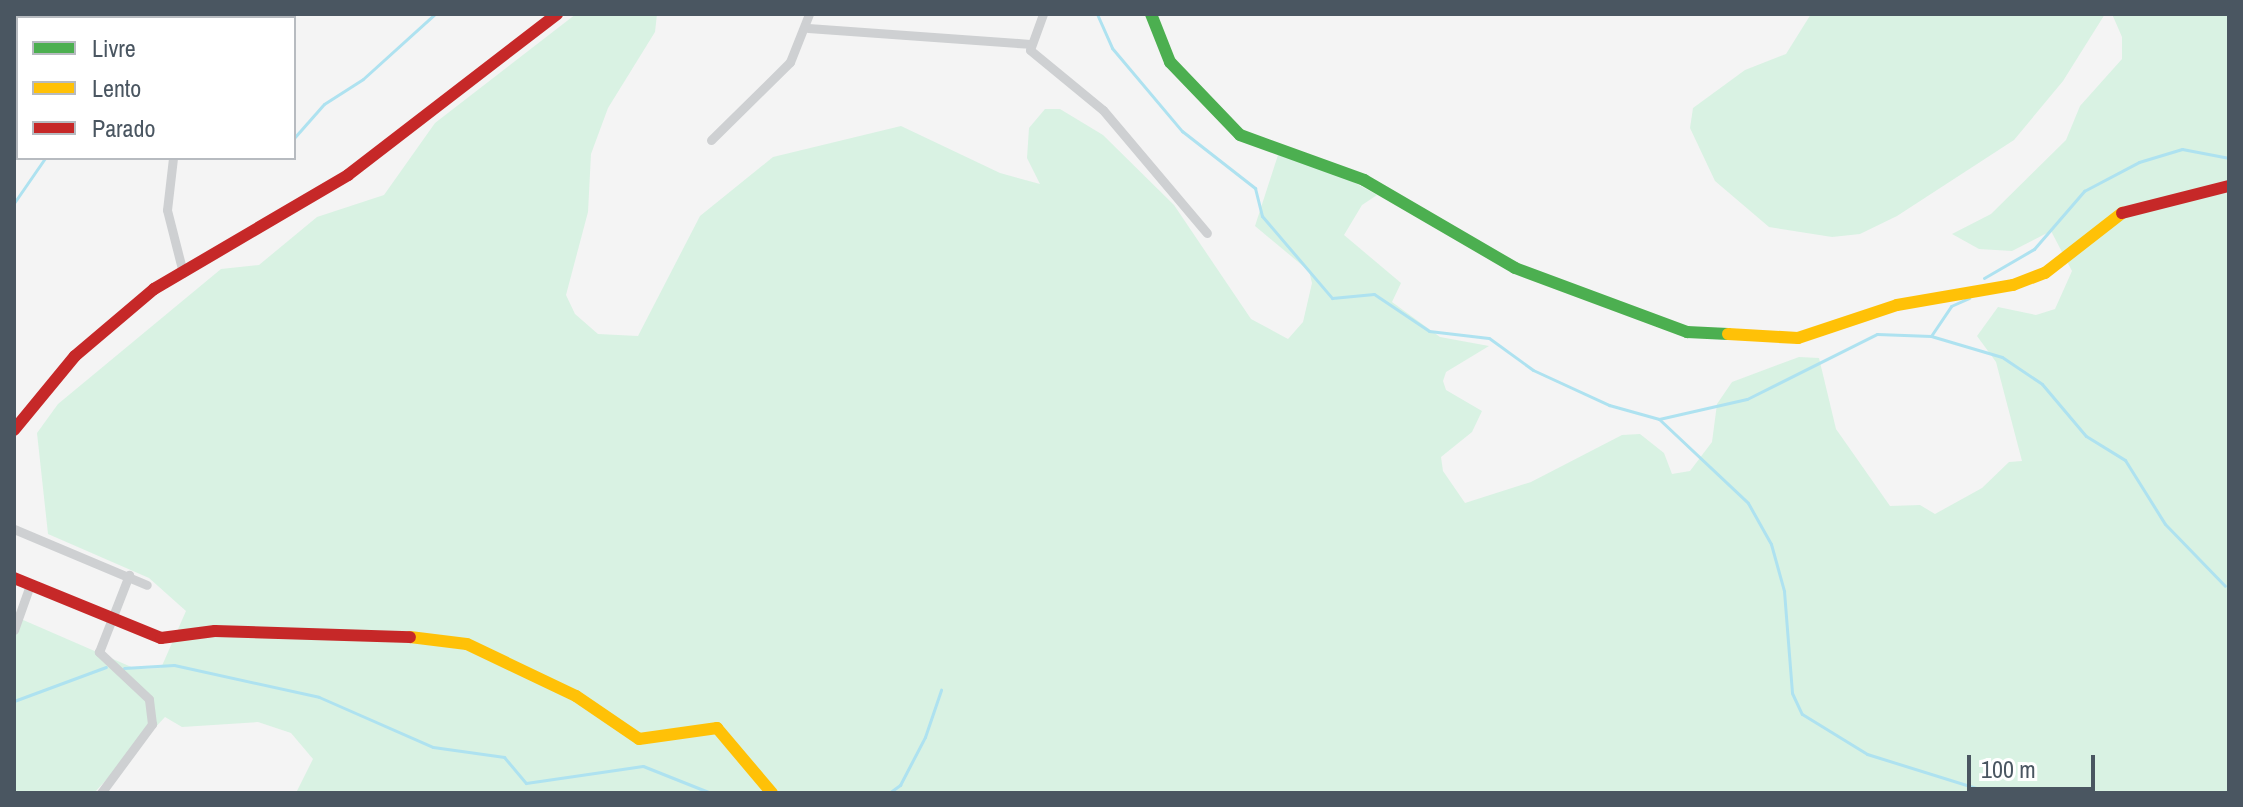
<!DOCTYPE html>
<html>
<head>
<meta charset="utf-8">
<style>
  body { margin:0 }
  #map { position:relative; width:2243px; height:807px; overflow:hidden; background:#f4f4f4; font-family:"Archivo Narrow",sans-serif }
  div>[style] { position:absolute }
  .green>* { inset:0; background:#d9f2e3 }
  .stream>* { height:3px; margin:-1.5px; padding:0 1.5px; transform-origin:1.5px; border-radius:1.5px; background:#aee2f0 }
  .street>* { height:9px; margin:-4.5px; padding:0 4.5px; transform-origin:4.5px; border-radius:4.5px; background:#ced0d2 }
  .fast>* { height:12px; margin:-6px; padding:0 6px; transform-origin:6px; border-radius:6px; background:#4caf50 }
  .slow>* { height:12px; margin:-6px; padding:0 6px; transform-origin:6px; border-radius:6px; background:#ffc107 }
  .jam>* { height:12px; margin:-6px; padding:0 6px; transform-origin:6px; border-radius:6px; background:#c62828 }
  span { translate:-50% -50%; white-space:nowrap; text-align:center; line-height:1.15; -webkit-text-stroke:7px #fff; paint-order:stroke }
  .frame { position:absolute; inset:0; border:16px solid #4a5661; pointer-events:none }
  .legend { position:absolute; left:16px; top:16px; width:280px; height:144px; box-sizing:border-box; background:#fff; border:2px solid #b7bbc0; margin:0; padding:10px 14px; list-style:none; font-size:24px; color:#4a5661 }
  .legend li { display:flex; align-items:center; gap:16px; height:40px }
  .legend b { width:40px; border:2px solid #b7bbc0 }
  .scale { position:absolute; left:1967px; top:755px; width:128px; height:36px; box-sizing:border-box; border:4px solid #4a5661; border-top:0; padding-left:10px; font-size:24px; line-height:28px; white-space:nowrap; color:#4a5661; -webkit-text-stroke:6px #fff; paint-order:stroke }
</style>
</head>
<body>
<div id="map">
  <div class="green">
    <div style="clip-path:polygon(576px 14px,657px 14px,655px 32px,608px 108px,591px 154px,588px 212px,566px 295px,575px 314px,598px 334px,638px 336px,700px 216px,773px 157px,901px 126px,1000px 173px,1040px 184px,1027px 158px,1029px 128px,1045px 109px,1060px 109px,1103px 135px,1174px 205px,1251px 319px,1288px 339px,1303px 322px,1312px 283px,1309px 271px,1255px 226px,1278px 155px,1339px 174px,1377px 195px,1362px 205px,1344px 235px,1401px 283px,1392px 302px,1440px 337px,1489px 346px,1446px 372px,1443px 381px,1446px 390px,1482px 411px,1472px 432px,1441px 457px,1443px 471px,1465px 503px,1531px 482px,1622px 435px,1640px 434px,1664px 453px,1672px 474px,1690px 471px,1712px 442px,1717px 404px,1732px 382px,1799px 357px,1819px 358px,1836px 429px,1890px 506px,1920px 505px,1935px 514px,1982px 488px,2009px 462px,2022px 461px,1996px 362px,1977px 336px,1998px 307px,2036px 315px,2055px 309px,2072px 271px,2051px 231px,2012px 251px,1979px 249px,1952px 234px,1991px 214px,2066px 140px,2080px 106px,2122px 59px,2122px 37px,2112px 14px,2229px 14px,2229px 793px,296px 793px,313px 759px,291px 733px,258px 722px,182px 727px,165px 717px,94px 793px,14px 793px,14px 616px,136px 669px,161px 668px,186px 611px,149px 578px,48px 534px,37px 433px,58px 404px,221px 269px,259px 265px,317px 217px,384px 195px,435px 123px)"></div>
    <div style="clip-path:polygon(1811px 14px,2105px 14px,2063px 81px,2014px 140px,1897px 216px,1860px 234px,1832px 237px,1769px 227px,1715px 181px,1690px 128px,1693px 108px,1745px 70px,1786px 54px)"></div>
  </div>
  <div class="stream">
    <div style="left:67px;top:14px;width:4px;rotate:76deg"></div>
    <div style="left:1097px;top:14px;width:37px;rotate:66deg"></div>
    <div style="left:1112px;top:48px;width:109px;rotate:49.9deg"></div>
    <div style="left:1182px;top:131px;width:93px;rotate:38deg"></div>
    <div style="left:1255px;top:188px;width:29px;rotate:76deg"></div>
    <div style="left:1262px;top:216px;width:108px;rotate:49.5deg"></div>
    <div style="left:1332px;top:298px;width:42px;rotate:-5.4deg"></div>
    <div style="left:1374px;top:294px;width:66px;rotate:33.9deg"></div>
    <div style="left:1429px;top:331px;width:60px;rotate:6.7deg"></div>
    <div style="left:1489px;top:338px;width:54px;rotate:36deg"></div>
    <div style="left:1533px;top:370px;width:84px;rotate:24.7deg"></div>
    <div style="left:1609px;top:405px;width:52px;rotate:15.6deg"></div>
    <div style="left:1659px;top:419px;width:90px;rotate:-12.8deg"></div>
    <div style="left:1747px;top:399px;width:145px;rotate:-26.6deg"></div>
    <div style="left:1877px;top:334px;width:54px;rotate:2.1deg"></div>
    <div style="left:1931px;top:336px;width:74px;rotate:16.5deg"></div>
    <div style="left:2002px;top:357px;width:48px;rotate:34deg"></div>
    <div style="left:2042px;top:384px;width:68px;rotate:49.8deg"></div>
    <div style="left:2086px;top:436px;width:46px;rotate:31.6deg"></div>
    <div style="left:2125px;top:460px;width:75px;rotate:58deg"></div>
    <div style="left:2165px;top:524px;width:86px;rotate:45.9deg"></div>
    <div style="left:294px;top:138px;width:45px;rotate:-48.6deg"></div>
    <div style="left:324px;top:104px;width:46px;rotate:-32.7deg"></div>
    <div style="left:363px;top:79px;width:97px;rotate:-42.1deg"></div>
    <div style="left:14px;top:203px;width:55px;rotate:-55.4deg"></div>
    <div style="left:1984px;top:278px;width:58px;rotate:-30.1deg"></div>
    <div style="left:2034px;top:249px;width:77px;rotate:-49.2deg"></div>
    <div style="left:2084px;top:191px;width:62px;rotate:-27.8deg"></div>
    <div style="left:2139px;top:162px;width:45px;rotate:-16.8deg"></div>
    <div style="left:2182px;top:149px;width:48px;rotate:10.8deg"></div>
    <div style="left:1931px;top:336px;width:36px;rotate:-56deg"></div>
    <div style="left:1951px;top:306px;width:20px;rotate:-24deg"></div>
    <div style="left:1659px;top:419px;width:122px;rotate:43.3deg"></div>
    <div style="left:1748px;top:503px;width:47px;rotate:60.7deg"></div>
    <div style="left:1771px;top:544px;width:49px;rotate:74.5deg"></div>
    <div style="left:1784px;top:591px;width:102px;rotate:85.5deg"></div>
    <div style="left:1792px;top:693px;width:23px;rotate:65deg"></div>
    <div style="left:1802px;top:714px;width:76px;rotate:31.6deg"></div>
    <div style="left:1867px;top:754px;width:131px;rotate:17.3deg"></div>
    <div style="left:124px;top:668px;width:50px;rotate:-3.4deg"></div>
    <div style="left:174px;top:665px;width:148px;rotate:12.4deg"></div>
    <div style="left:319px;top:697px;width:124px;rotate:23.7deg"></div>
    <div style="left:433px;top:747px;width:72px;rotate:8deg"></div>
    <div style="left:504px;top:757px;width:34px;rotate:50deg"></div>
    <div style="left:526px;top:783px;width:118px;rotate:-8.3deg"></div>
    <div style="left:643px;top:766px;width:73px;rotate:21.7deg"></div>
    <div style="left:14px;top:701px;width:98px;rotate:-20.3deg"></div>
    <div style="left:889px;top:793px;width:14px;rotate:-36deg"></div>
    <div style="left:900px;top:785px;width:54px;rotate:-62.5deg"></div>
    <div style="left:925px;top:737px;width:50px;rotate:-71.2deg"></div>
  </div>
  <div class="street">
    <div style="left:168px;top:14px;width:4px;rotate:63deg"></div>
    <div style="left:1043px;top:14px;width:38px;rotate:110deg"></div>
    <div style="left:1030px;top:50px;width:94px;rotate:39.4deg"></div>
    <div style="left:1103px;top:110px;width:161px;rotate:49.8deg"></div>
    <div style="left:808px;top:28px;width:222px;rotate:4.1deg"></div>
    <div style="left:711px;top:140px;width:111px;rotate:-44.6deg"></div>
    <div style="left:790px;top:62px;width:52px;rotate:-68.4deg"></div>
    <div style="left:173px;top:158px;width:52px;rotate:96.6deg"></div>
    <div style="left:167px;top:210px;width:65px;rotate:75.7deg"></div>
    <div style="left:14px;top:529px;width:144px;rotate:22.8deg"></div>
    <div style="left:14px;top:630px;width:48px;rotate:-70.4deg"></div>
    <div style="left:101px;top:793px;width:86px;rotate:-53.5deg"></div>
    <div style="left:152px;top:724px;width:25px;rotate:-97deg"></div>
    <div style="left:149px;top:699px;width:69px;rotate:-136.8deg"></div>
    <div style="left:99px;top:652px;width:83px;rotate:-68.7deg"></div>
  </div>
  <div class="fast">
    <div style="left:1151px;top:14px;width:52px;rotate:68.4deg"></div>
    <div style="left:1170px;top:62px;width:101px;rotate:46.2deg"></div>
    <div style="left:1240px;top:135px;width:132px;rotate:19.9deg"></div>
    <div style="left:1364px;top:180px;width:175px;rotate:30.2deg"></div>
    <div style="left:1515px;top:268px;width:184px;rotate:20.4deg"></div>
    <div style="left:1687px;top:332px;width:41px;rotate:2.8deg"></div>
  </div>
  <div class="slow">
    <div style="left:1728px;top:334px;width:70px;rotate:3.3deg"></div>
    <div style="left:1798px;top:338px;width:104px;rotate:-18.4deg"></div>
    <div style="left:1897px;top:305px;width:118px;rotate:-9.8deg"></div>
    <div style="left:2013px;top:285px;width:34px;rotate:-21deg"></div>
    <div style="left:2045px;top:273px;width:98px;rotate:-37.9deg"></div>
    <div style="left:410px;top:637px;width:57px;rotate:7deg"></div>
    <div style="left:467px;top:644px;width:121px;rotate:25.5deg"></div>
    <div style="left:576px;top:696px;width:76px;rotate:34.3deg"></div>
    <div style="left:639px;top:739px;width:79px;rotate:-8deg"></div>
    <div style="left:717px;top:728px;width:85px;rotate:49.8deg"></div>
  </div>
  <div class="jam">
    <div style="left:2122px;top:213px;width:110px;rotate:-14.2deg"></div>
    <div style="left:14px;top:430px;width:96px;rotate:-50.5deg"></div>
    <div style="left:75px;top:356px;width:104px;rotate:-40.3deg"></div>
    <div style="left:154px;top:289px;width:225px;rotate:-30.4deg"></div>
    <div style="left:348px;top:175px;width:264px;rotate:-37.6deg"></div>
    <div style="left:14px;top:578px;width:159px;rotate:22.2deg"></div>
    <div style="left:161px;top:638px;width:54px;rotate:-7.4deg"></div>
    <div style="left:215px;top:631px;width:195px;rotate:1.8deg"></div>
  </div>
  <div class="frame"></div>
  <ul class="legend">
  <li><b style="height:10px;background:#4caf50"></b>Livre</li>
  <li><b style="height:10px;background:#ffc107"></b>Lento</li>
  <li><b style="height:10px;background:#c62828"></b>Parado</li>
  </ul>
  <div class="scale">100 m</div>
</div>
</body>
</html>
